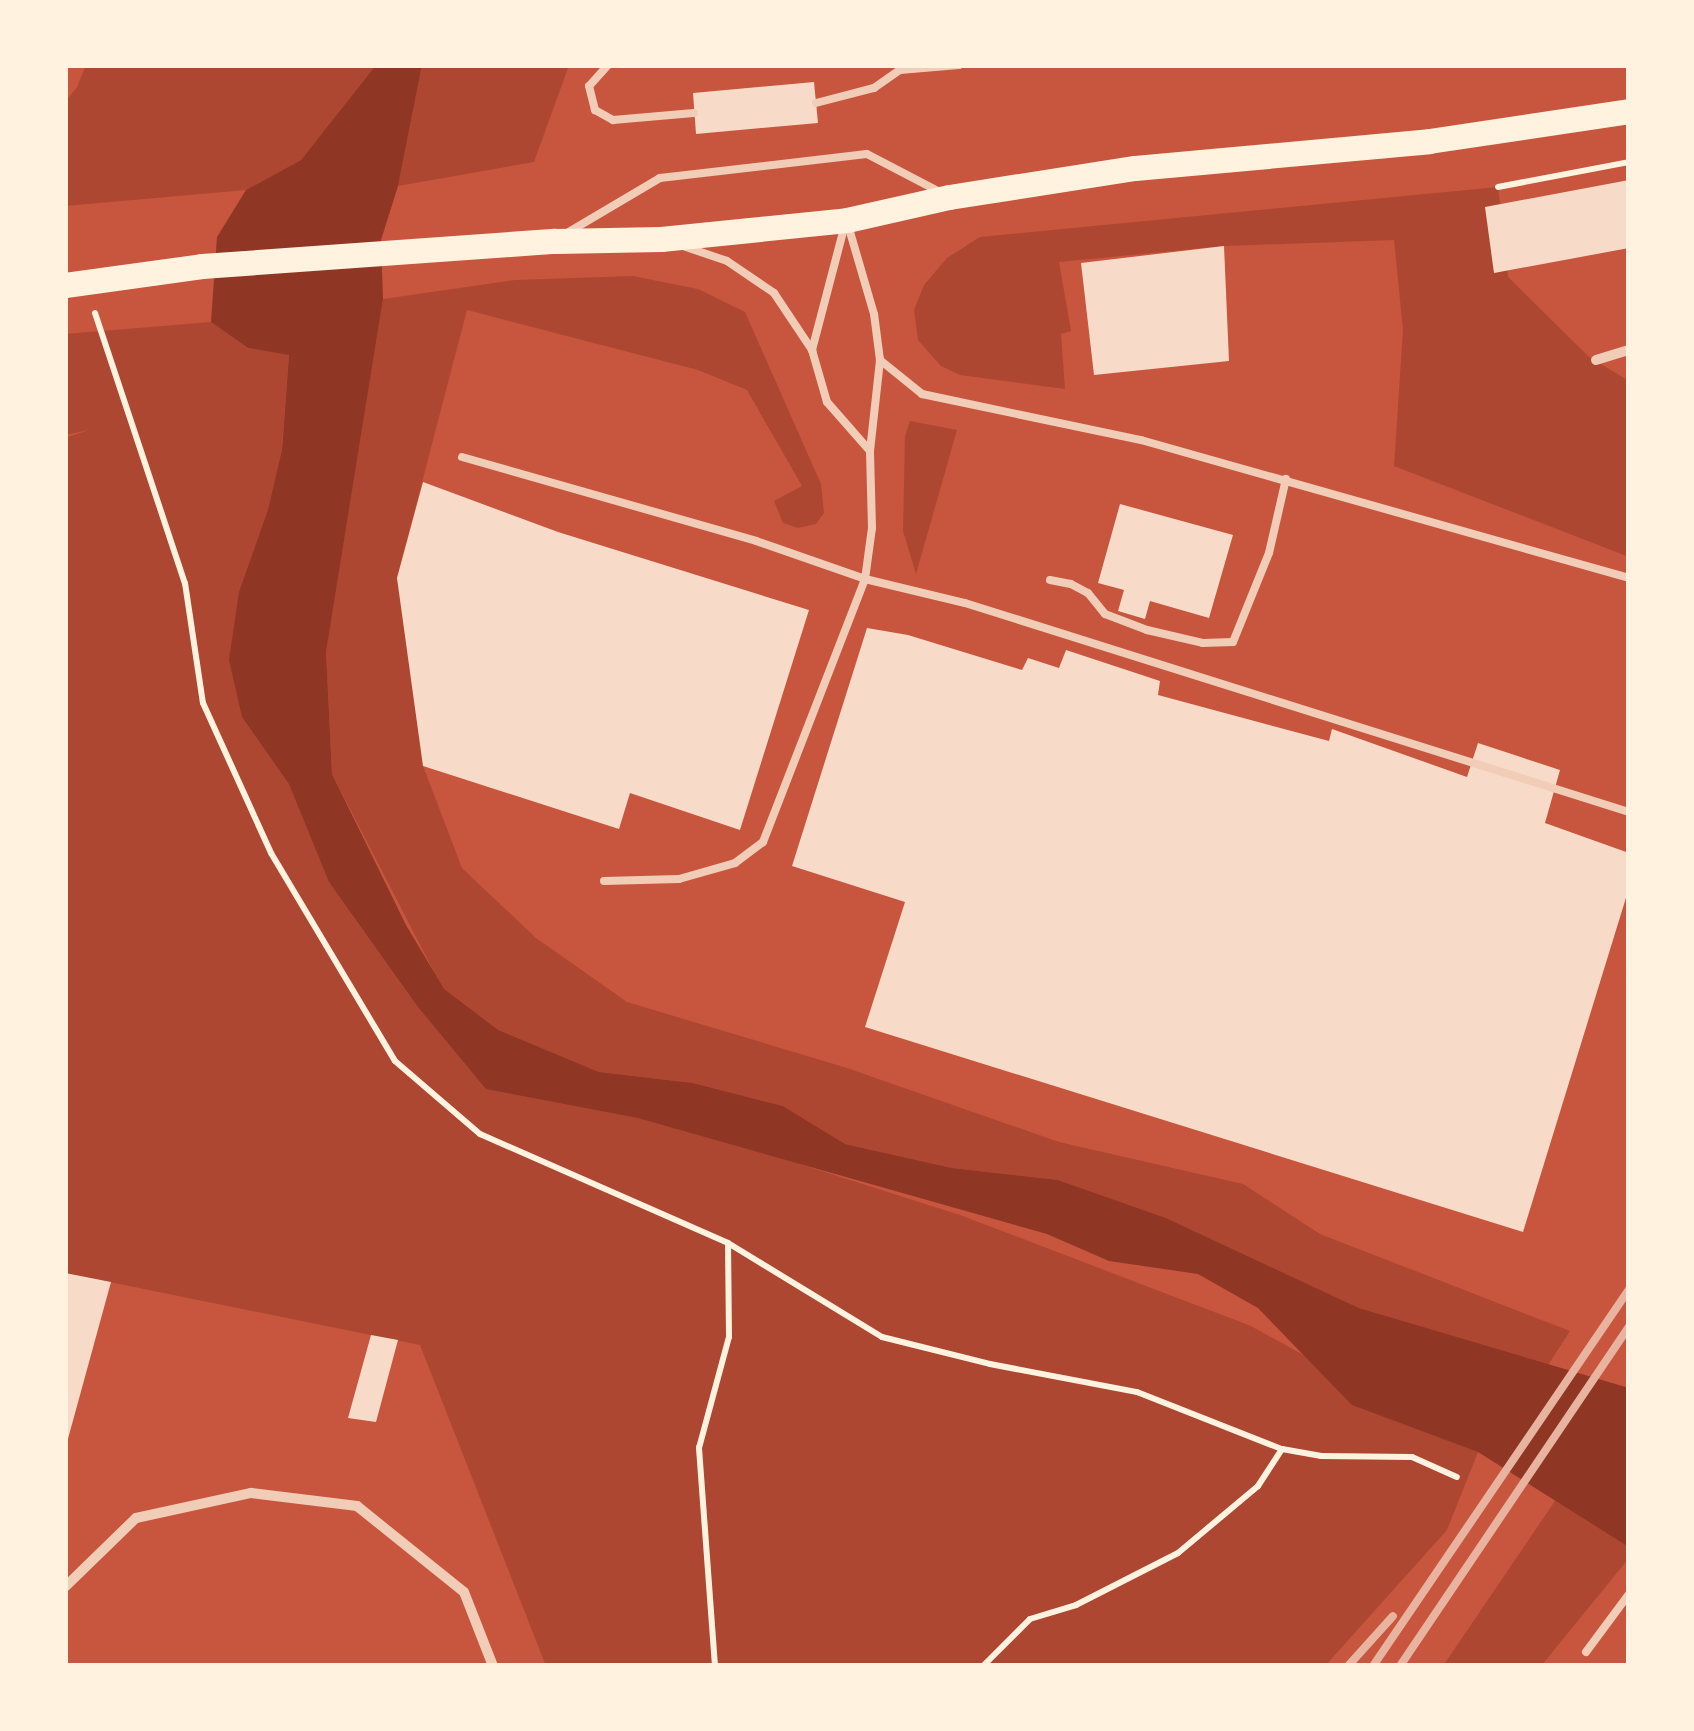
<!DOCTYPE html>
<html>
<head>
<meta charset="utf-8">
<style>
  body { margin:0 }
  #map { position:relative; width:1694px; height:1731px; overflow:hidden; background:#c8553d; font-family:Roboto,sans-serif }
  div>[style] { position:absolute }
  .green>* { inset:0; background:#ae4732 }
  .water>* { inset:0; background:#8f3625 }
  .building>* { inset:0; background:#f7dbc8 }
  .path>* { height:6px; margin:-3px; padding:0 3px; transform-origin:3px; border-radius:3px; background:#fff3e0 }
  .service>* { height:8px; margin:-4px; padding:0 4px; transform-origin:4px; border-radius:4px; background:#f1ccb7 }
  .minor>* { height:10px; margin:-5px; padding:0 5px; transform-origin:5px; border-radius:5px; background:#f1ccb7 }
  .primary>* { height:25px; margin:-12.5px; padding:0 12.5px; transform-origin:12.5px; border-radius:12.5px; background:#fff3e0 }
  .rail>* { height:8px; margin:-4px; padding:0 4px; transform-origin:4px; border-radius:4px; background:#e9b49f }
  span { translate:-50% -50%; white-space:nowrap; text-align:center; line-height:1.15; -webkit-text-stroke:10px #fff3e0; paint-order:stroke }
  .frame { position:absolute; inset:0; border:68px solid #fff3e0; pointer-events:none }
</style>
</head>
<body>
<div id="map">
  <div class="green">
    <div style="clip-path:polygon(86px 65px,376px 65px,301px 160px,246px 190px,65px 206px,65px 102px,77px 87px)"></div>
    <div style="clip-path:polygon(422px 65px,569px 65px,534px 162px,398px 186px)"></div>
    <div style="clip-path:polygon(1498px 187px,1508px 277px,1588px 356px,1629px 381px,1629px 557px,1394px 466px,1403px 330px,1394px 240px,1224px 246px,1059px 262px,1071px 331px,1061px 334px,1065px 389px,960px 375px,941px 366px,918px 340px,914px 310px,924px 285px,947px 258px,980px 237px)"></div>
    <div style="clip-path:polygon(633px 276px,698px 289px,745px 312px,821px 484px,824px 513px,816px 524px,798px 528px,783px 523px,774px 501px,802px 486px,747px 390px,698px 370px,467px 310px,397px 578px,423px 766px,462px 868px,536px 938px,627px 1002px,847px 1068px,1059px 1142px,1243px 1184px,1320px 1234px,1570px 1331px,1548px 1365px,1359px 1308px,1166px 1218px,1058px 1180px,952px 1168px,845px 1144px,783px 1106px,693px 1083px,599px 1072px,538px 1047px,618px 1106px,960px 1215px,1251px 1326px,1478px 1452px,1447px 1530px,1325px 1666px,546px 1666px,420px 1345px,65px 1273px,65px 438px,89px 430px,65px 435px,65px 334px,211px 322px,248px 348px,289px 354px,263px 699px,434px 972px,332px 774px,326px 651px,383px 299px,515px 280px)"></div>
    <div style="clip-path:polygon(910px 421px,957px 430px,916px 574px,903px 531px,905px 436px)"></div>
    <div style="clip-path:polygon(1629px 1392px,1629px 1558px,1541px 1666px,1443px 1666px)"></div>
  </div>
  <div class="water">
    <div style="clip-path:polygon(376px 65px,422px 65px,398px 186px,381px 240px,383px 299px,326px 652px,332px 774px,406px 925px,444px 989px,498px 1030px,599px 1072px,693px 1083px,783px 1106px,845px 1144px,952px 1168px,1058px 1180px,1166px 1218px,1359px 1308px,1629px 1388px,1629px 1547px,1478px 1452px,1352px 1405px,1258px 1308px,1198px 1274px,1109px 1261px,1047px 1234px,638px 1118px,486px 1089px,418px 1007px,329px 882px,289px 784px,242px 717px,229px 660px,239px 592px,268px 510px,282px 450px,289px 355px,248px 348px,211px 322px,217px 237px,246px 190px,301px 160px)"></div>
  </div>
  <div class="building">
    <div style="clip-path:polygon(814px 82px,818px 123px,696px 134px,693px 93px)"></div>
    <div style="clip-path:polygon(1629px 180px,1629px 248px,1494px 273px,1485px 207px)"></div>
    <div style="clip-path:polygon(1224px 246px,1229px 361px,1094px 375px,1081px 263px)"></div>
    <div style="clip-path:polygon(423px 482px,558px 532px,809px 610px,740px 830px,630px 793px,619px 829px,423px 766px,397px 578px)"></div>
    <div style="clip-path:polygon(1120px 504px,1233px 535px,1209px 618px,1150px 601px,1145px 619px,1118px 611px,1124px 590px,1098px 583px)"></div>
    <div style="clip-path:polygon(867px 628px,908px 635px,1022px 670px,1028px 658px,1059px 668px,1066px 650px,1160px 681px,1158px 695px,1329px 741px,1332px 729px,1467px 777px,1478px 743px,1560px 770px,1545px 823px,1629px 853px,1629px 888px,1523px 1232px,865px 1027px,905px 902px,792px 866px)"></div>
    <div style="clip-path:polygon(65px 1273px,111px 1282px,66px 1446px,65px 1446px)"></div>
    <div style="clip-path:polygon(371px 1335px,398px 1340px,376px 1422px,348px 1418px)"></div>
  </div>
  <div class="path">
    <div style="left:1498px;top:187px;width:133px;rotate:-10.8deg"></div>
    <div style="left:95px;top:313px;width:285px;rotate:71.6deg"></div>
    <div style="left:185px;top:583px;width:121px;rotate:81.5deg"></div>
    <div style="left:203px;top:703px;width:165px;rotate:65.6deg"></div>
    <div style="left:271px;top:853px;width:242px;rotate:59.2deg"></div>
    <div style="left:395px;top:1061px;width:112px;rotate:40.7deg"></div>
    <div style="left:480px;top:1134px;width:271px;rotate:23.7deg"></div>
    <div style="left:728px;top:1243px;width:180px;rotate:31.4deg"></div>
    <div style="left:882px;top:1337px;width:111px;rotate:14deg"></div>
    <div style="left:990px;top:1364px;width:150px;rotate:10.8deg"></div>
    <div style="left:1137px;top:1392px;width:156px;rotate:21.5deg"></div>
    <div style="left:1282px;top:1449px;width:40px;rotate:10deg"></div>
    <div style="left:1321px;top:1456px;width:91px;rotate:0.6deg"></div>
    <div style="left:1412px;top:1457px;width:49px;rotate:24deg"></div>
    <div style="left:715px;top:1666px;width:219px;rotate:-94.2deg"></div>
    <div style="left:699px;top:1448px;width:115px;rotate:-74.9deg"></div>
    <div style="left:729px;top:1337px;width:92px;rotate:-90.6deg"></div>
    <div style="left:983px;top:1666px;width:66px;rotate:-45deg"></div>
    <div style="left:1030px;top:1619px;width:48px;rotate:-16.9deg"></div>
    <div style="left:1076px;top:1605px;width:114px;rotate:-27deg"></div>
    <div style="left:1178px;top:1553px;width:104px;rotate:-39.9deg"></div>
    <div style="left:1258px;top:1486px;width:44px;rotate:-57deg"></div>
  </div>
  <div class="service">
    <div style="left:608px;top:65px;width:28px;rotate:132deg"></div>
    <div style="left:589px;top:86px;width:25px;rotate:76deg"></div>
    <div style="left:595px;top:110px;width:21px;rotate:29deg"></div>
    <div style="left:613px;top:120px;width:81px;rotate:-4.9deg"></div>
    <div style="left:816px;top:103px;width:60px;rotate:-14.5deg"></div>
    <div style="left:874px;top:88px;width:32px;rotate:-35deg"></div>
    <div style="left:900px;top:70px;width:59px;rotate:-4.8deg"></div>
    <div style="left:567px;top:233px;width:108px;rotate:-30.6deg"></div>
    <div style="left:660px;top:178px;width:208px;rotate:-6.6deg"></div>
    <div style="left:867px;top:154px;width:80px;rotate:27.5deg"></div>
    <div style="left:683px;top:246px;width:46px;rotate:18.8deg"></div>
    <div style="left:727px;top:261px;width:57px;rotate:34.2deg"></div>
    <div style="left:774px;top:293px;width:69px;rotate:56.3deg"></div>
    <div style="left:812px;top:350px;width:54px;rotate:73.9deg"></div>
    <div style="left:827px;top:402px;width:65px;rotate:48.7deg"></div>
    <div style="left:812px;top:350px;width:130px;rotate:-75.3deg"></div>
    <div style="left:880px;top:360px;width:54px;rotate:39deg"></div>
    <div style="left:922px;top:394px;width:224px;rotate:11.9deg"></div>
    <div style="left:1141px;top:440px;width:507px;rotate:15.79deg"></div>
    <div style="left:462px;top:457px;width:306px;rotate:15.9deg"></div>
    <div style="left:756px;top:541px;width:115px;rotate:19.2deg"></div>
    <div style="left:865px;top:579px;width:51px;rotate:-82.2deg"></div>
    <div style="left:872px;top:528px;width:77px;rotate:-91.5deg"></div>
    <div style="left:870px;top:451px;width:92px;rotate:-83.7deg"></div>
    <div style="left:880px;top:360px;width:46px;rotate:-97.4deg"></div>
    <div style="left:874px;top:314px;width:93px;rotate:-106.3deg"></div>
    <div style="left:1050px;top:580px;width:21px;rotate:11deg"></div>
    <div style="left:1071px;top:584px;width:19px;rotate:28deg"></div>
    <div style="left:1088px;top:593px;width:27px;rotate:51deg"></div>
    <div style="left:1105px;top:614px;width:45px;rotate:20.9deg"></div>
    <div style="left:1147px;top:630px;width:57px;rotate:13.1deg"></div>
    <div style="left:1203px;top:643px;width:30px;rotate:-2deg"></div>
    <div style="left:1233px;top:642px;width:96px;rotate:-68deg"></div>
    <div style="left:1269px;top:553px;width:76px;rotate:-77.1deg"></div>
    <div style="left:604px;top:881px;width:75px;rotate:-1.5deg"></div>
    <div style="left:679px;top:879px;width:58px;rotate:-15.9deg"></div>
    <div style="left:735px;top:863px;width:35px;rotate:-37deg"></div>
    <div style="left:763px;top:842px;width:282px;rotate:-68.8deg"></div>
    <div style="left:865px;top:579px;width:103px;rotate:13.5deg"></div>
    <div style="left:965px;top:603px;width:696px;rotate:17.47deg"></div>
    <div style="left:1586px;top:1652px;width:72px;rotate:-53.4deg"></div>
  </div>
  <div class="minor">
    <div style="left:1596px;top:360px;width:34px;rotate:-17deg"></div>
    <div style="left:65px;top:1587px;width:99px;rotate:-44.2deg"></div>
    <div style="left:136px;top:1518px;width:118px;rotate:-12.3deg"></div>
    <div style="left:251px;top:1493px;width:107px;rotate:7deg"></div>
    <div style="left:357px;top:1506px;width:137px;rotate:38.8deg"></div>
    <div style="left:464px;top:1592px;width:79px;rotate:68.6deg"></div>
  </div>
  <div class="primary">
    <div style="left:65px;top:285px;width:138px;rotate:-7.9deg"></div>
    <div style="left:202px;top:266px;width:354px;rotate:-4.1deg"></div>
    <div style="left:555px;top:241px;width:106px;rotate:-1.1deg"></div>
    <div style="left:661px;top:239px;width:187px;rotate:-5.8deg"></div>
    <div style="left:847px;top:220px;width:105px;rotate:-12.7deg"></div>
    <div style="left:949px;top:197px;width:188px;rotate:-8.9deg"></div>
    <div style="left:1135px;top:168px;width:295px;rotate:-5.2deg"></div>
    <div style="left:1429px;top:141px;width:202px;rotate:-8.5deg"></div>
  </div>
  <div class="rail">
    <div style="left:1348px;top:1666px;width:67px;rotate:-48deg"></div>
    <div style="left:1373px;top:1666px;width:455px;rotate:-55.8deg"></div>
    <div style="left:1400px;top:1666px;width:409px;rotate:-56deg"></div>
  </div>
  <div class="frame"></div>
</div>
</body>
</html>
